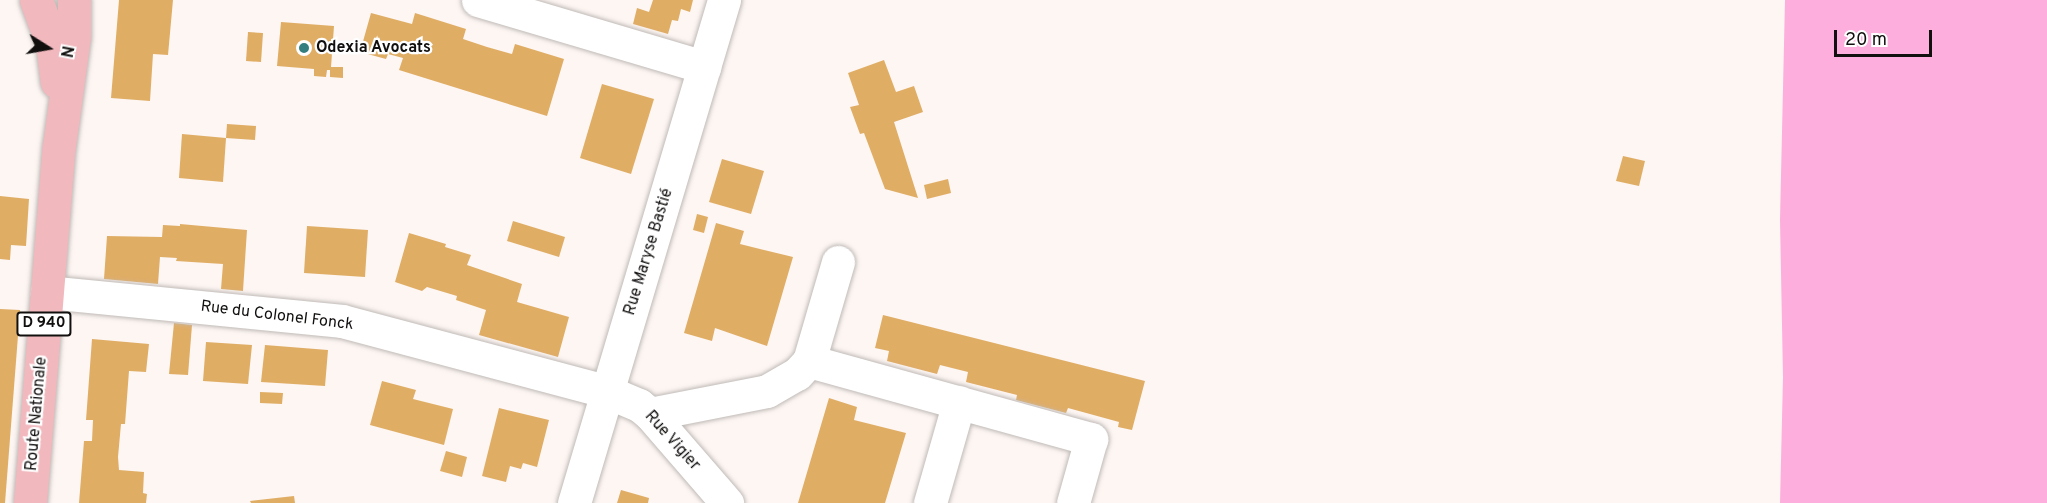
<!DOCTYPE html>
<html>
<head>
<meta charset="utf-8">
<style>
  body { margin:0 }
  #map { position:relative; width:2047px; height:503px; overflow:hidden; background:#fdf6f3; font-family:Overpass,sans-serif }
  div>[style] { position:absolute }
  .water>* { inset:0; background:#fdaedc }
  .building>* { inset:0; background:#e0ad65 }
  .roads { filter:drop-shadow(0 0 2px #c0bab7) drop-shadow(0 0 2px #c0bab7) }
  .minor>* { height:33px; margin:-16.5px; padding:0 16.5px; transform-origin:16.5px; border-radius:16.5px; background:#fff }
  .major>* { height:33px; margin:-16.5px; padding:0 16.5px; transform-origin:16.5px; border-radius:16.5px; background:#f1b8be }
  .dots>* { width:16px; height:16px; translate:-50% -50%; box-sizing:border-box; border:3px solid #fff; border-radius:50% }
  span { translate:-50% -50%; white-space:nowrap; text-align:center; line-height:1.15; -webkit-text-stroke:4.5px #fff; paint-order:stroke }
  .shield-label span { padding:2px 4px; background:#fff; border:2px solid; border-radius:4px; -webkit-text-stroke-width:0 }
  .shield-label { font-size:15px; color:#12100f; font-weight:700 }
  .poi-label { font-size:16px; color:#12100f; font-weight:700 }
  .left { translate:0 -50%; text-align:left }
  .street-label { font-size:16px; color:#12100f }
  .north { position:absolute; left:18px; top:18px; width:60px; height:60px; -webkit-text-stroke:4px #fff; paint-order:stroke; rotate:101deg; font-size:16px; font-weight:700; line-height:24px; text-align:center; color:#12100f }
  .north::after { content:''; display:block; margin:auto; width:21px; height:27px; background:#12100f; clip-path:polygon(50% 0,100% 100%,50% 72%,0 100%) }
  .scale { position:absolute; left:1834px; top:30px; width:98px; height:27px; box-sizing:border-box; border:3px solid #12100f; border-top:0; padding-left:8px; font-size:18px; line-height:21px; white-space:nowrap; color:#12100f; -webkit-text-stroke:4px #fff; paint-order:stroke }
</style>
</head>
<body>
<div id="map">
  <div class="water">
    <div style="clip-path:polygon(1785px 0,2047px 0,2047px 503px,1780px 503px,1783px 377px,1780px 220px)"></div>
  </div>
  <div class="building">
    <div style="clip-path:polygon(119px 0,173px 0,168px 55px,153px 54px,150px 101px,111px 98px)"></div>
    <div style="clip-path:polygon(653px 0,693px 0,690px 12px,681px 9px,678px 21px,672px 20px,668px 34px,633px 24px,637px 8px,649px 12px)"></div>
    <div style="clip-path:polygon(371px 13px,412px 24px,415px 13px,466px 29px,463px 39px,487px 47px,512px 54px,515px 44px,564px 59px,547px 116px,399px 70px,403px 58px,388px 54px,386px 59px,360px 52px)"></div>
    <div style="clip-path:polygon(281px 22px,334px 26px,331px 67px,343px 67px,343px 78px,330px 77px,330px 70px,327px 70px,326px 77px,314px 76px,314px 69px,277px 66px)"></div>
    <div style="clip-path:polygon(248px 32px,263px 33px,261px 62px,246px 61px)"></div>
    <div style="clip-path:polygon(884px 60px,896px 92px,914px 86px,923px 112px,894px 122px,918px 198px,885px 189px,864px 133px,860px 134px,850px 107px,859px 105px,848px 73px)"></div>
    <div style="clip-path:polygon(602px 84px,654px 99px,631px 174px,580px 158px)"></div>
    <div style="clip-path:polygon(227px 124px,256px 126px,255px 140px,226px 138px)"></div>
    <div style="clip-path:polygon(182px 134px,226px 138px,223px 182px,179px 178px)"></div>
    <div style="clip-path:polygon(1623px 156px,1645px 161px,1639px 186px,1616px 181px)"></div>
    <div style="clip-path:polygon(722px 159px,764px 171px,751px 214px,709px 202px)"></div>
    <div style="clip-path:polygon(948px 179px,951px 193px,927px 199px,924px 185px)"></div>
    <div style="clip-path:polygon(0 196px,29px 199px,26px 246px,11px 245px,10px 260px,0 259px)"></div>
    <div style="clip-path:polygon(697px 214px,708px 217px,704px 233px,693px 230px)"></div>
    <div style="clip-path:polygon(513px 221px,565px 237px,559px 257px,507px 241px)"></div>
    <div style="clip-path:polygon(716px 223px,744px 231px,740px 244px,793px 257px,767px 346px,715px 328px,712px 341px,684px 333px)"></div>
    <div style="clip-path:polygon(180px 224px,247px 230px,243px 291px,221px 289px,223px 264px,176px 261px,177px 258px,160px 257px,158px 284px,104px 279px,107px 236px,162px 237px,163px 225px,180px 226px)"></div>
    <div style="clip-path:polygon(307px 226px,368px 230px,365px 277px,304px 273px)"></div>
    <div style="clip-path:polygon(409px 233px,446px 244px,445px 247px,471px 255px,467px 265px,522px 284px,517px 302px,569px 317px,558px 357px,479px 335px,486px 310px,456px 300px,457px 296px,427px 287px,422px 291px,395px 282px)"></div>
    <div style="clip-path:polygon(0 309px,20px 310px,5px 503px,0 503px)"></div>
    <div style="clip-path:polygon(883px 315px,1145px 381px,1132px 430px,1118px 427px,1119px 422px,1068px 408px,1066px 413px,1016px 400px,1017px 395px,966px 382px,968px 372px,940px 365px,937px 374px,887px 361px,889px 351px,875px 348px)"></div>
    <div style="clip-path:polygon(174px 323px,192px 325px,188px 375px,169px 374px)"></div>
    <div style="clip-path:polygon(92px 339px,149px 344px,146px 372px,129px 371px,125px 424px,121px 424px,118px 457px,119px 470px,144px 472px,143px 493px,147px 494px,146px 503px,79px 503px,84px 441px,92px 441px,93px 420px,86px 420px)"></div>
    <div style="clip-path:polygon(206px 342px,252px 345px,248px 384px,203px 381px)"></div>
    <div style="clip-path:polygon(265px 345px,328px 350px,325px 386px,261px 382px)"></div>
    <div style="clip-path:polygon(382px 381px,416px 390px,413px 399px,453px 409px,444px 445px,370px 425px)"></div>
    <div style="clip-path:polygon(260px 392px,283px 393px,282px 404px,260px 403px)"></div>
    <div style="clip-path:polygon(829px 398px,857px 407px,854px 420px,906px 433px,885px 503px,798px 503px)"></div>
    <div style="clip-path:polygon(499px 408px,549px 420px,537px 467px,523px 463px,521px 469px,510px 466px,506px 482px,482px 476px)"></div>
    <div style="clip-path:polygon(446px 451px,467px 457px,462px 477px,440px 471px)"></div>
    <div style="clip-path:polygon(621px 490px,649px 498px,648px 503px,617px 503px)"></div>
    <div style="clip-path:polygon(294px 496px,295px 503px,251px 503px,250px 501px)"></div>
  </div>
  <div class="roads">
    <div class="minor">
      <div style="left:478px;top:0;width:236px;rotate:16.5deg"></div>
      <div style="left:838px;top:262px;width:103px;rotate:106.3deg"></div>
      <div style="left:809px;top:361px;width:293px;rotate:15.5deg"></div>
      <div style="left:1091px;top:439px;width:66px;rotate:105.7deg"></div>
      <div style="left:47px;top:292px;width:296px;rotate:5.6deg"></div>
      <div style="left:342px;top:321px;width:275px;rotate:14.9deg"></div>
      <div style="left:608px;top:392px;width:34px;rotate:23deg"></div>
      <div style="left:639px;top:405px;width:14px;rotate:39deg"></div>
      <div style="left:650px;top:414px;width:118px;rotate:49.1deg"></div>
      <div style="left:650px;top:414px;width:119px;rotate:-11.1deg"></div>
      <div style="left:767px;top:391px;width:34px;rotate:-30deg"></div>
      <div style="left:797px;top:374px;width:18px;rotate:-47deg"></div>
      <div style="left:574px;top:503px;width:525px;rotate:-73.39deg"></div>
      <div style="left:930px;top:503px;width:105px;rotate:-74deg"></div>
    </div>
    <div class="major">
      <div style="left:36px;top:0;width:46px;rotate:69.6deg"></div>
      <div style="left:52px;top:43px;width:39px;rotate:83deg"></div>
      <div style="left:30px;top:503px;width:358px;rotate:-85.4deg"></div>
      <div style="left:59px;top:146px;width:111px;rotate:-82.2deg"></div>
      <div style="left:74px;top:36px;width:36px;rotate:-90deg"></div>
    </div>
  </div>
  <div class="dots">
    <div style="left:304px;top:48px;background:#357e7f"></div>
  </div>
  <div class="shield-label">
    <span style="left:44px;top:324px">D 940</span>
  </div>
  <div class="poi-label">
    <span class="left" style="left:316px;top:48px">Odexia Avocats</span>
  </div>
  <div class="street-label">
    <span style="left:649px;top:252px;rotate:-73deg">Rue Maryse Bastié</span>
    <span style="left:277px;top:316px;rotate:7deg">Rue du Colonel Fonck</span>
    <span style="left:37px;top:414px;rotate:-85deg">Route Nationale</span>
    <span style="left:672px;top:441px;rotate:48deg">Rue Vigier</span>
  </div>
  <div class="north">N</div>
  <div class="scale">20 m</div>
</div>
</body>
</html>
